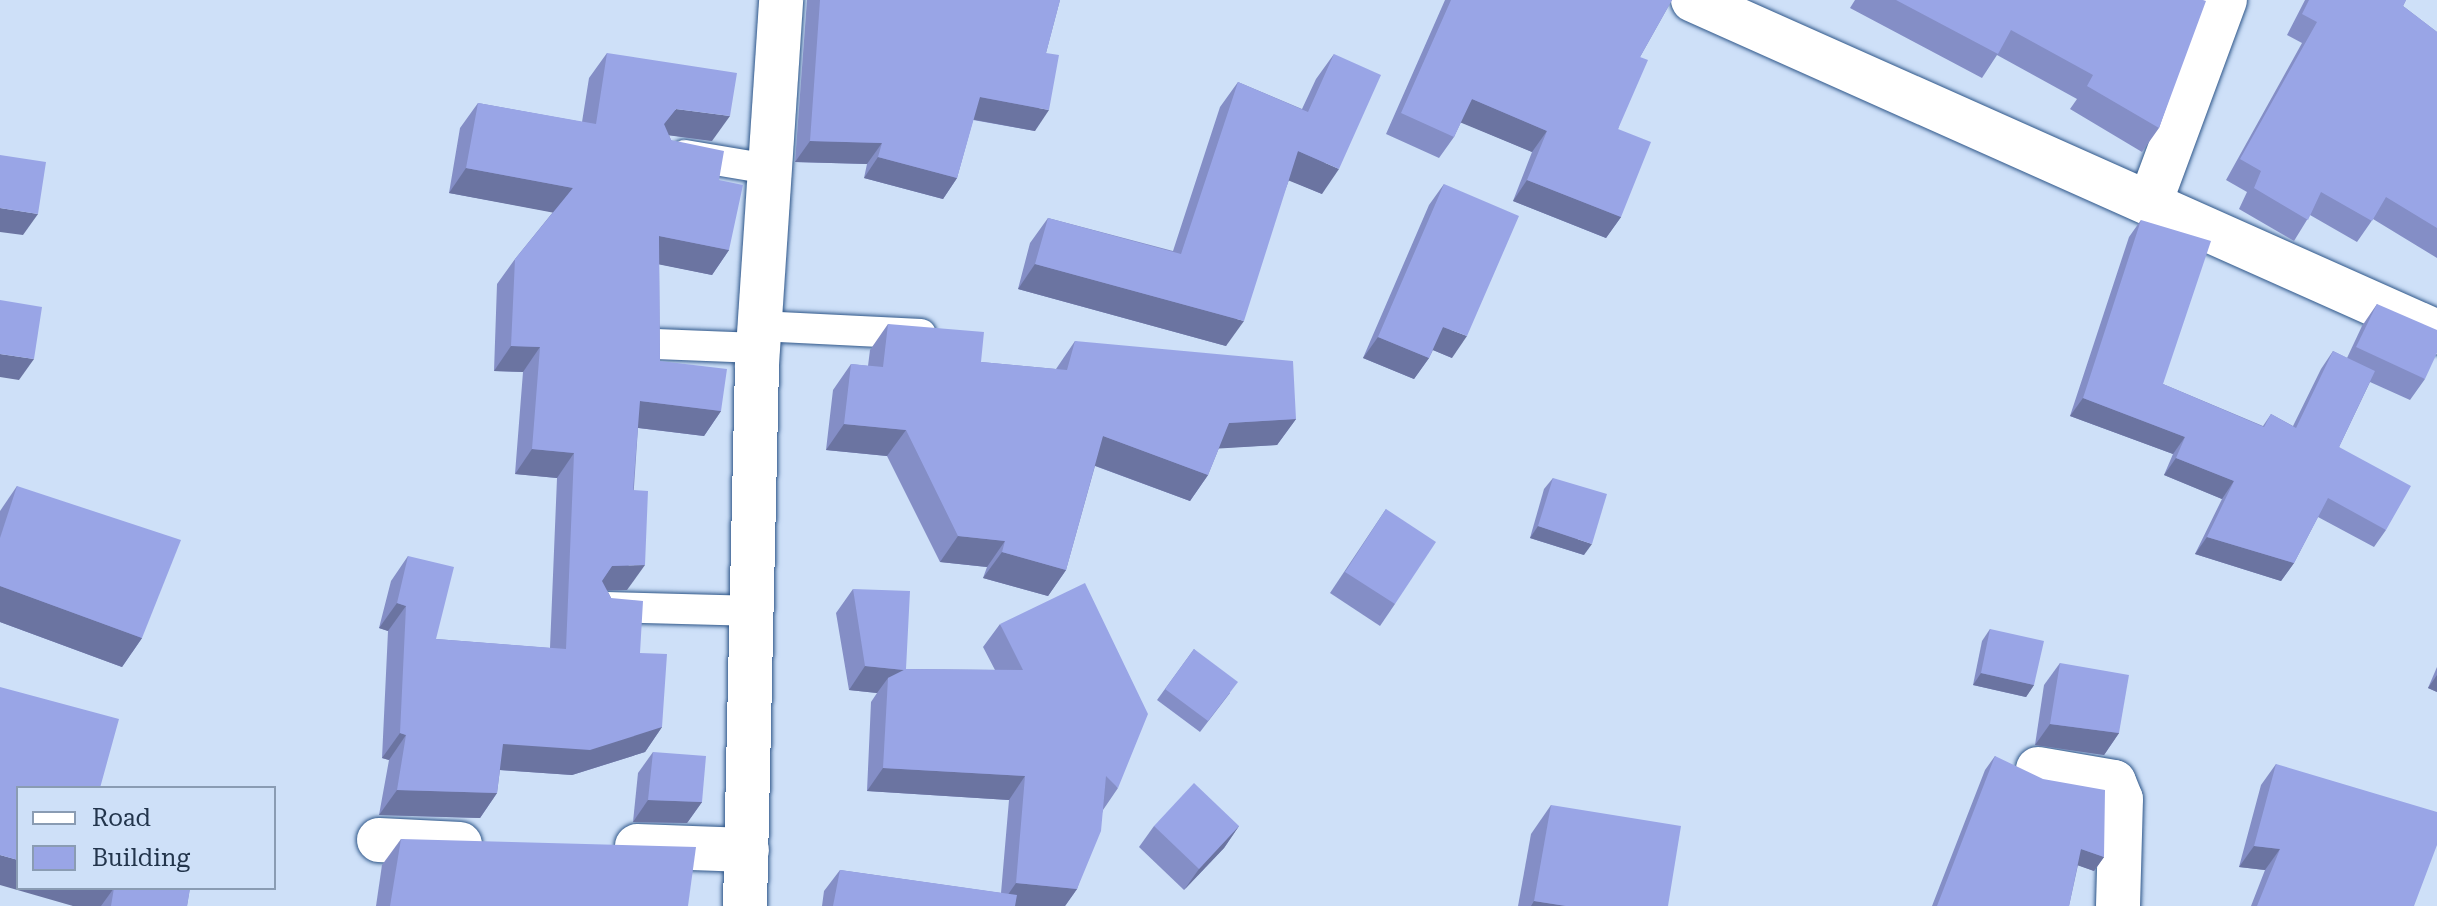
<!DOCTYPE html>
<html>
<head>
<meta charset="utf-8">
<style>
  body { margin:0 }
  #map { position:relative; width:2437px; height:906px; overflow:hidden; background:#cee0f8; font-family:"Roboto Serif",serif }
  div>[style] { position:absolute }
  .roads { filter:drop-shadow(0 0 2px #2e5689) drop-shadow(0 0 2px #2e5689) }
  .service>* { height:30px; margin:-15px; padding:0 15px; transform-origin:15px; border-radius:15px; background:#fff }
  .minor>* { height:44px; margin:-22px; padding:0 22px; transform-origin:22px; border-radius:22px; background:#fff }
  .wall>* { inset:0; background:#848ec6 }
  .shaded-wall>* { inset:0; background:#6b74a1 }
  .building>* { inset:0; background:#99a5e6 }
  span { translate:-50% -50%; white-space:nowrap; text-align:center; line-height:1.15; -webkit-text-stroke:6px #cee0f8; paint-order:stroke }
  .legend { position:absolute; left:16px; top:786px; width:260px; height:104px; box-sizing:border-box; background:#cee0f8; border:2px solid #8a9cb3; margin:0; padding:10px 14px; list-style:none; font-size:24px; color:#23354c }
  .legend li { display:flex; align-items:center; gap:16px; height:40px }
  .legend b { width:40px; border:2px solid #8a9cb3 }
</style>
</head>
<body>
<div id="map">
  <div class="roads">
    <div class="service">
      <div style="left:685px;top:155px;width:85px;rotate:9.5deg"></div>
      <div style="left:759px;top:326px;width:162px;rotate:2.8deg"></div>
      <div style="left:656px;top:344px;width:102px;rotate:2.2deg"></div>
      <div style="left:602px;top:607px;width:150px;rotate:1.5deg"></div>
    </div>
    <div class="minor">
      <div style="left:1693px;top:0;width:815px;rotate:24.05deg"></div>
      <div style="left:2151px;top:200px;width:213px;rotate:-69.7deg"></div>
      <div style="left:2038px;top:769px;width:77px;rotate:9.7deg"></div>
      <div style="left:2114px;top:782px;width:18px;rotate:68deg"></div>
      <div style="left:2121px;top:799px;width:107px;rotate:91.6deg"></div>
      <div style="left:379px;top:840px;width:81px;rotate:2.8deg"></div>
      <div style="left:637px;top:846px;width:110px;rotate:2.1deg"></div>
      <div style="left:745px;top:906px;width:542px;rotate:-88.73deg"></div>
      <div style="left:757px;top:364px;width:365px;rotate:-86.2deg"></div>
    </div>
  </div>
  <div class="wall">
    <div style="clip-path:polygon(807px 0,1060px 0,1046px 53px,1035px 131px,973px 120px,957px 178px,943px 199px,864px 178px,867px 164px,795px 162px)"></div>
    <div style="clip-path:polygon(1445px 0,1672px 0,1640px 57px,1618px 129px,1621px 217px,1606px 238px,1513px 201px,1532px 152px,1461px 122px,1454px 137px,1439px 158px,1386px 134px)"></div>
    <div style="clip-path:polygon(1855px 0,2203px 0,2159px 128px,2142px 152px,2070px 109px,2077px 99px,1997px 55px,1982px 78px,1850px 8px)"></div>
    <div style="clip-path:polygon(2305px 0,2406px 0,2403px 6px,2437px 32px,2437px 258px,2373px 219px,2357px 242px,2310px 215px,2294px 241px,2239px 209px,2247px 192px,2226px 180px,2302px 43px,2287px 35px)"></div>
    <div style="clip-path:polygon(607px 53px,712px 141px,669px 135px,671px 140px,719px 180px,729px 250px,712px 275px,659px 264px,660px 361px,721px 411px,704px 436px,638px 428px,627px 590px,607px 590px,640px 653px,662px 727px,645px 752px,572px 775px,500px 770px,497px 793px,480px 818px,379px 815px,389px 760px,382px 758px,388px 631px,379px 628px,391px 581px,408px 556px,436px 639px,550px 648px,557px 478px,515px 474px,523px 372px,494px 371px,497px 284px,515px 259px,553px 212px,449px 193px,460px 128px,478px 103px,582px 122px,589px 78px)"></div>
    <div style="clip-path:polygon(1334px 54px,1322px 194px,1289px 180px,1226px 346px,1018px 289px,1030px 243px,1048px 218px,1173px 251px,1220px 107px,1238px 82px,1302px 109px,1316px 79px)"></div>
    <div style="clip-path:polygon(1444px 184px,1452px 358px,1433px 350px,1429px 358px,1414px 379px,1363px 358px,1429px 205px)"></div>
    <div style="clip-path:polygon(2141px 220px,2163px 384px,2263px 426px,2271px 414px,2293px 426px,2321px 369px,2333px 351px,2347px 358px,2362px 326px,2377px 304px,2425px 379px,2410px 400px,2370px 382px,2339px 447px,2386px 530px,2374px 547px,2318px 517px,2294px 563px,2281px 581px,2195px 554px,2222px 499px,2164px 475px,2173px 454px,2070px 416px,2129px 237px)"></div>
    <div style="clip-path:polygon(888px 324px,981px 362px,1056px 369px,1075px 341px,1296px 419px,1277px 445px,1219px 448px,1208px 475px,1190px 501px,1095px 466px,1066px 570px,1048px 596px,983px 578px,987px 567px,940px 562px,887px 456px,826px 450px,833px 390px,851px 364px,868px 366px,870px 350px)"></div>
    <div style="clip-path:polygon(1553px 478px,1584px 555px,1530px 538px,1544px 489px)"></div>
    <div style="clip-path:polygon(17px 486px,142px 638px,122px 667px,0 622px,0 511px)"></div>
    <div style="clip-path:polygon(1386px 509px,1395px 604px,1380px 626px,1330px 593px)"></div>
    <div style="clip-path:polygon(853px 589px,906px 669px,995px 670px,983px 647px,1000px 624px,1118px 788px,1103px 810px,1077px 889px,1065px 906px,822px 906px,824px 891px,840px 870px,1001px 893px,1009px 800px,867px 791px,871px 702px,877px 693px,849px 690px,836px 613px)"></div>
    <div style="clip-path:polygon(1990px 629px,2034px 685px,2026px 697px,1973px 685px,1982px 641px)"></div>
    <div style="clip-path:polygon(1194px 649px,1230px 693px,1200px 732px,1157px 700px)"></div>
    <div style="clip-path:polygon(2060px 663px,2119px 733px,2104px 755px,2035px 745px,2044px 685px)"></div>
    <div style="clip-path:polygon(2437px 667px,2437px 692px,2428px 688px)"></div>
    <div style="clip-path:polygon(653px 752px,702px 802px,687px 823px,633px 822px,638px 773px)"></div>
    <div style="clip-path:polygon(1995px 756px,2104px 857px,2094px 871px,2078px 865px,2069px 906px,1932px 906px,1985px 770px)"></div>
    <div style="clip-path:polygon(2276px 764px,2414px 906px,2251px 906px,2265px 870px,2239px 867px,2261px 785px)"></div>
    <div style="clip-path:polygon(18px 788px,190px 888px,187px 906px,73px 906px)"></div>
    <div style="clip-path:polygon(1551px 805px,1668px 906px,1518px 906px,1531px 834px)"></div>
    <div style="clip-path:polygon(1154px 826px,1239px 826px,1224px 848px,1184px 890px,1139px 847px)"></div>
    <div style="clip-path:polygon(401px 839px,688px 906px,376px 906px,382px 865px)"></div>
  </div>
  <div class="shaded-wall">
    <div style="clip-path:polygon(980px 97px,1049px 110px,1035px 131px,965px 118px)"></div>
    <div style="clip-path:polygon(1472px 99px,1547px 131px,1532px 152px,1457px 121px)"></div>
    <div style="clip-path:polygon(676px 109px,730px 116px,712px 141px,659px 134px,664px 124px)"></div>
    <div style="clip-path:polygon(810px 141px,882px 143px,867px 164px,795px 162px)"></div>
    <div style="clip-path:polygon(1298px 151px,1339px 169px,1322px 194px,1280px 177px)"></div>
    <div style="clip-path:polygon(878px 157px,957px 178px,943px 199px,864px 178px)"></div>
    <div style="clip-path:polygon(466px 168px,573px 188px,555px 213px,449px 193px)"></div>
    <div style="clip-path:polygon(1527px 180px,1621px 217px,1606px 238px,1513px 201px)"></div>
    <div style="clip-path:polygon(0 208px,38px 214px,23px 235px,0 232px)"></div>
    <div style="clip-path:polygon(659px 236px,729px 250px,712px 275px,642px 261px)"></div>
    <div style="clip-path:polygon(1035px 264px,1244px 321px,1226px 346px,1018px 289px)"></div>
    <div style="clip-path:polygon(1443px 327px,1467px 336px,1452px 358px,1428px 348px)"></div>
    <div style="clip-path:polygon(1378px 337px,1429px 358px,1414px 379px,1363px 358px)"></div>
    <div style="clip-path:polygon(511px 346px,540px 347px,523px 372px,494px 371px)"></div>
    <div style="clip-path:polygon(0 354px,34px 359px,19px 380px,0 377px)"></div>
    <div style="clip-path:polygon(2083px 398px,2185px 437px,2173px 454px,2070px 416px)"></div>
    <div style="clip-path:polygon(640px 401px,721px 411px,704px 436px,622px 426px)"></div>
    <div style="clip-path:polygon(1296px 419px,1277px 445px,1211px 449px,1229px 423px)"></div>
    <div style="clip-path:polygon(844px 424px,906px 430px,887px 456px,826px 450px)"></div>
    <div style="clip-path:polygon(1103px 436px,1208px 475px,1190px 501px,1085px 462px)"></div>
    <div style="clip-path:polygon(532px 449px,574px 453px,557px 478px,515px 474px)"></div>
    <div style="clip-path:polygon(2176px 458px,2234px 481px,2222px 499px,2164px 475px)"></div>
    <div style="clip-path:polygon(1538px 526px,1592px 544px,1584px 555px,1530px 538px)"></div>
    <div style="clip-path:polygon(958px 536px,1005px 541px,987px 567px,940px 562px)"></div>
    <div style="clip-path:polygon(2207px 537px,2294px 563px,2281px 581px,2195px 554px)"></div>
    <div style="clip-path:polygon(1002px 552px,1066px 570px,1048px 596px,983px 578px)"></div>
    <div style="clip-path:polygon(645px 565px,627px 590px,594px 591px,612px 566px)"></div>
    <div style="clip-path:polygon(0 586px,142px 638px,122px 667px,0 622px)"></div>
    <div style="clip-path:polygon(397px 603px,406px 606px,388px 631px,379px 628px)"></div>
    <div style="clip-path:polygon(865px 666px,904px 670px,888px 678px,877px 693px,849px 690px)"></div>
    <div style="clip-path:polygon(1981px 673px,2034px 685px,2026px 697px,1973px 685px)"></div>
    <div style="clip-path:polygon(2437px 675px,2437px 692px,2428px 688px)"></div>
    <div style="clip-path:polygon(2050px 724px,2119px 733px,2104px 755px,2035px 745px)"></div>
    <div style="clip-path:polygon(662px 727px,645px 752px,572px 775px,485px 769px,503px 744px)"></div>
    <div style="clip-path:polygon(400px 733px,406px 735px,389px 760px,382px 758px)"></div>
    <div style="clip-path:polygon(883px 768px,1025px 776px,1009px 800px,867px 791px)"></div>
    <div style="clip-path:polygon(397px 790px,497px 793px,480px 818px,379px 815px)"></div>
    <div style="clip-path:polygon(648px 800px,702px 802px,687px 823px,633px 822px)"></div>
    <div style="clip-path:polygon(1239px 826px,1224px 848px,1184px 890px,1199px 869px)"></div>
    <div style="clip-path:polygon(2254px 846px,2280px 849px,2265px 870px,2239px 867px)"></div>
    <div style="clip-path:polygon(2081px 849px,2104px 857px,2094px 871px,2071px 863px)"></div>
    <div style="clip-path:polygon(0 855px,18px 860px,18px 888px,114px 888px,101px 906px,73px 906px,0 885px)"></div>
    <div style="clip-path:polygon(1016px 883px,1077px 889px,1065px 906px,1000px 906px)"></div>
    <div style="clip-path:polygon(1534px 901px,1566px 906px,1531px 906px)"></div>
  </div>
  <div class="building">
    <div style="clip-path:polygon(820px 0,1060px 0,1046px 53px,1059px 55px,1049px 110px,980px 97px,957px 178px,878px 157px,882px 143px,810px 141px)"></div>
    <div style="clip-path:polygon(1451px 0,1672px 0,1640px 57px,1648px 60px,1618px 129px,1651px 142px,1621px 217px,1527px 180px,1547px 131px,1472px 99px,1454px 137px,1401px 113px)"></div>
    <div style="clip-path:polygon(1896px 0,2203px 0,2206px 1px,2159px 128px,2087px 86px,2093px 75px,2011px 30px,1998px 54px)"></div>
    <div style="clip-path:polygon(2309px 0,2406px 0,2403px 6px,2437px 32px,2437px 228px,2386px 197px,2372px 221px,2321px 192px,2308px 220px,2254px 188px,2261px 171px,2240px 159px,2317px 22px,2302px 14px)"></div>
    <div style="clip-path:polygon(607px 53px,737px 73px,730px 116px,676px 109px,664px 124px,671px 140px,724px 151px,719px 180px,743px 185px,729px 250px,659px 236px,660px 361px,727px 369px,721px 411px,640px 401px,633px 490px,648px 491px,645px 565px,612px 566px,602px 581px,611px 598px,643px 601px,640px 653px,667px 654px,662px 727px,590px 750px,503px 744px,497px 793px,397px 790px,406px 735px,400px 733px,406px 606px,397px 603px,408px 556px,454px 567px,436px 639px,566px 649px,574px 453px,532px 449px,540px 347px,511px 346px,515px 259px,573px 188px,466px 168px,478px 103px,596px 124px)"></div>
    <div style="clip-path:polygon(1334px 54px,1381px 75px,1339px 169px,1298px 151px,1244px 321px,1035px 264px,1048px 218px,1181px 254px,1238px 82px,1308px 112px)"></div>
    <div style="clip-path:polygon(0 155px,46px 162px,38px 214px,0 208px)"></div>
    <div style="clip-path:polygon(1444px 184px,1519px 216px,1467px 336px,1443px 327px,1429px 358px,1378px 337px)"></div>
    <div style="clip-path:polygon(2141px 220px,2211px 241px,2163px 384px,2264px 427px,2271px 414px,2296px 428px,2333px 351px,2375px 371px,2339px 447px,2411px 486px,2386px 530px,2328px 498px,2294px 563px,2207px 537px,2234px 481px,2176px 458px,2185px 437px,2083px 398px)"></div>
    <div style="clip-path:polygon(0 300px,42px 307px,34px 359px,0 354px)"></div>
    <div style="clip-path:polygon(2377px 304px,2437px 330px,2437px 353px,2425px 379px,2356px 347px)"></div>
    <div style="clip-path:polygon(888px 324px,984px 332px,981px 362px,1067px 370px,1075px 341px,1293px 361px,1296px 419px,1229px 423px,1208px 475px,1103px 436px,1066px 570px,1002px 552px,1005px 541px,958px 536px,906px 430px,844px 424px,851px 364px,883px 367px)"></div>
    <div style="clip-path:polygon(1553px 478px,1607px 494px,1592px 544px,1538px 526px)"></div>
    <div style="clip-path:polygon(17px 486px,181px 540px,142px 638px,0 586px,0 538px)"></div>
    <div style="clip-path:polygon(1386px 509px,1436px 542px,1395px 604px,1345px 572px)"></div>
    <div style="clip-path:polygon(1085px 583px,1148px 714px,1118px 788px,1106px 776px,1101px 831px,1077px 889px,1016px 883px,1025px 776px,883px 768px,888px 678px,904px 670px,865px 666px,853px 589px,910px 591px,906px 669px,1023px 670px,1000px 624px)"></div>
    <div style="clip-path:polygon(1990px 629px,2044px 641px,2034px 685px,1981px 673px)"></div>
    <div style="clip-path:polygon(1194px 649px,1238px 682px,1208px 721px,1165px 689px)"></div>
    <div style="clip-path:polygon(2060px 663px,2129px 675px,2119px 733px,2050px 724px)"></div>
    <div style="clip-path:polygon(0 687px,119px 719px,100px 788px,18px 788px,18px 860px,0 855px)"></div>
    <div style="clip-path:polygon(653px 752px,706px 756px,702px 802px,648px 800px)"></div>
    <div style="clip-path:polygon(1995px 756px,2043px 779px,2105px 790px,2104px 857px,2081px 849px,2069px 906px,1937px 906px)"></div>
    <div style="clip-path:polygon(2276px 764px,2437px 812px,2437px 845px,2414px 906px,2257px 906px,2280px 849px,2254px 846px)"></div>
    <div style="clip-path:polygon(1194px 783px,1239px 826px,1199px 869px,1154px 826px)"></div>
    <div style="clip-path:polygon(1551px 805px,1681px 826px,1668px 906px,1566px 906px,1534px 901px)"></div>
    <div style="clip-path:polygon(401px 839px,696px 847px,688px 906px,390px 906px)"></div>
    <div style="clip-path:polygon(840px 870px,1017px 895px,1015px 906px,833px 906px)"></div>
    <div style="clip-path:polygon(114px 888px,190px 888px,187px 906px,111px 906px)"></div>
  </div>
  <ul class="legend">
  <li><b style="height:10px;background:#fff"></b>Road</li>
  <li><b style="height:22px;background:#99a5e6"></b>Building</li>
  </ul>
</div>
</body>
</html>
